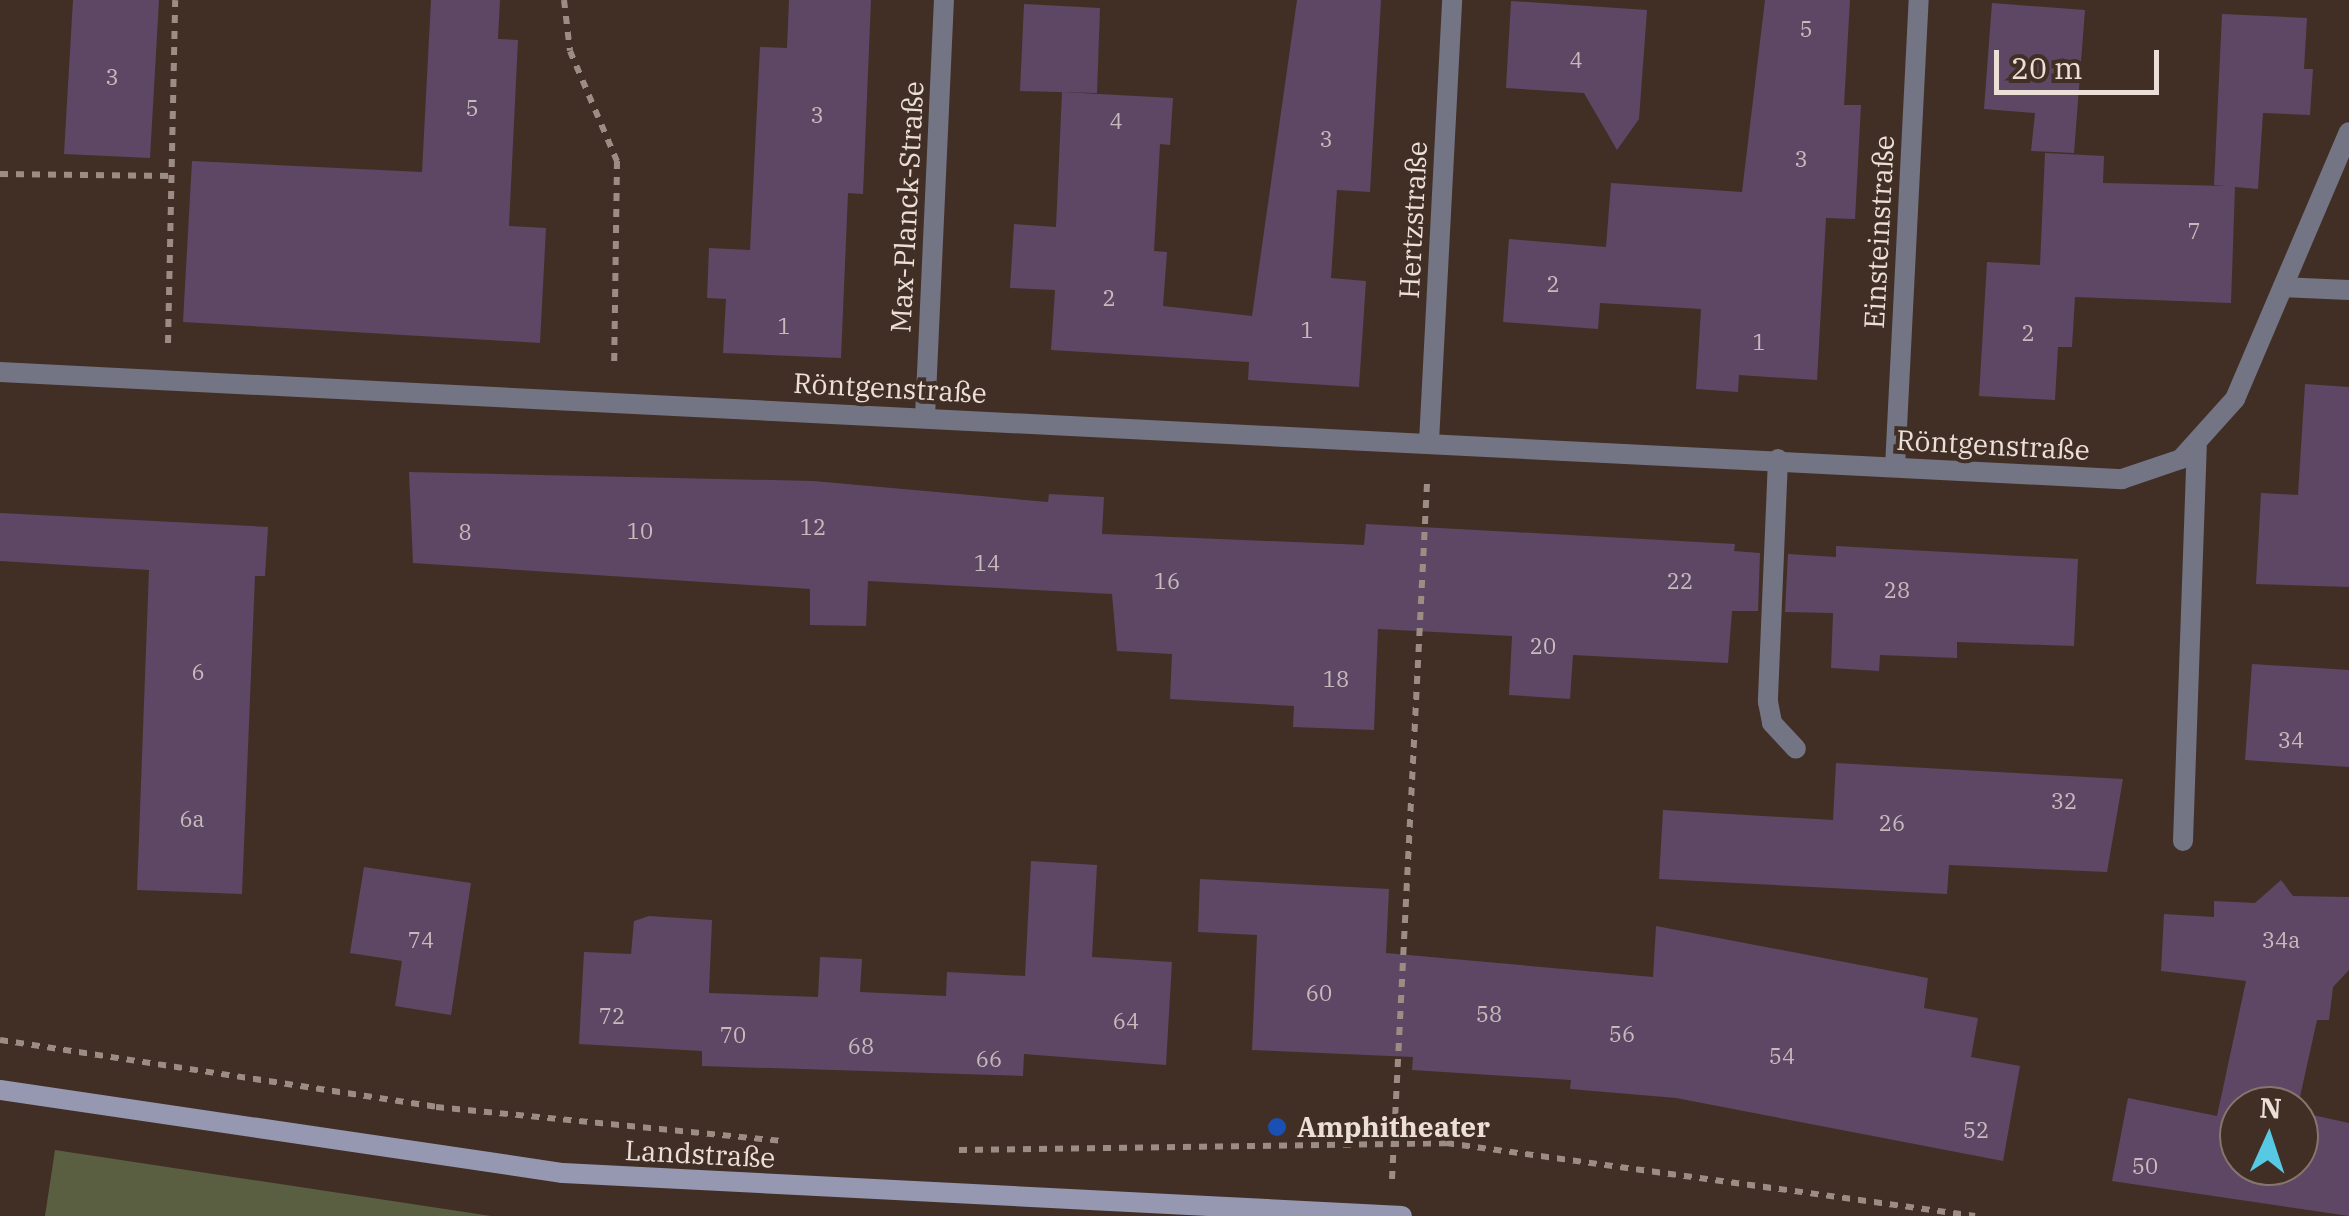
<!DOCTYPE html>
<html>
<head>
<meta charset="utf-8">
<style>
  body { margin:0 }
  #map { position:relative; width:2349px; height:1216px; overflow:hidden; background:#412f25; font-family:"IBM Plex Serif",serif }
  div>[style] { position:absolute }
  .green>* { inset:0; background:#5a5f41 }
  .building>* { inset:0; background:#5d4765 }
  .path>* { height:6px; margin-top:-3px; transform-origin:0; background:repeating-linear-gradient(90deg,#9b8c84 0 8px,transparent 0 16px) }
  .minor>* { height:20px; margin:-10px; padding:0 10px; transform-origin:10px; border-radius:10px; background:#737484 }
  .secondary>* { height:20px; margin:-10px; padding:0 10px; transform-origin:10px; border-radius:10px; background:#9697b1 }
  .dots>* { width:28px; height:28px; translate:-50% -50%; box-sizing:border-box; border:5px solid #412f25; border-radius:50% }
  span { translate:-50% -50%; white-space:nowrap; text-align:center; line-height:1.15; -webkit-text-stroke:8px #412f25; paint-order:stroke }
  .number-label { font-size:22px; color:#c8b9bb }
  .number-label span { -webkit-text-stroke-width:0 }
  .street-label { font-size:28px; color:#ebdfd8 }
  .poi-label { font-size:28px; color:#ebdfd8; font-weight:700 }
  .left { translate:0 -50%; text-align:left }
  .north { position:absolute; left:2219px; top:1086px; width:100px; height:100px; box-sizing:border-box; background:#412f25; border:2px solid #85756d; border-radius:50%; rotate:3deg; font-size:28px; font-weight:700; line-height:40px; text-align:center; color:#ebdfd8 }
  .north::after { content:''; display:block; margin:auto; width:35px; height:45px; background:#57c9e3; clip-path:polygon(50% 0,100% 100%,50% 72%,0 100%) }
  .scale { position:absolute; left:1994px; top:50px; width:165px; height:45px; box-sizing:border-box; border:5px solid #ebdfd8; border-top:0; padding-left:12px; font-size:30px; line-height:35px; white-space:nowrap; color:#ebdfd8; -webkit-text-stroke:8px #412f25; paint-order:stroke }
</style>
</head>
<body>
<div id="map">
  <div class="green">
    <div style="clip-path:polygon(55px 1150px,491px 1216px,45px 1216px)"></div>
  </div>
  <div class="building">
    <div style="clip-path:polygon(73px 0,159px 0,150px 158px,64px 154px)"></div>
    <div style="clip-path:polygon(431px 0,500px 0,498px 39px,518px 40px,509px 226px,546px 228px,540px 343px,183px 322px,192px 161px,422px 172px)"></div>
    <div style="clip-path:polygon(789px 0,871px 0,863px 194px,848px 193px,841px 358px,723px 353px,726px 299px,707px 298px,709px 248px,750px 250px,760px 47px,787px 48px)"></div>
    <div style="clip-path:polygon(1297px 0,1381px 0,1370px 192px,1337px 190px,1331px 278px,1366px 281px,1359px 387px,1248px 380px,1249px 362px,1051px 350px,1055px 290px,1010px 288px,1014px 224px,1056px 227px,1062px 92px,1173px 98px,1170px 145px,1160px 144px,1154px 251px,1167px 252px,1163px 306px,1252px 316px)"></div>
    <div style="clip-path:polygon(1765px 0,1850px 0,1844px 105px,1861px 105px,1855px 219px,1826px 218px,1817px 380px,1739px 375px,1738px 392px,1696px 389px,1701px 309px,1600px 303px,1598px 329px,1503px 322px,1509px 239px,1606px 247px,1611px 183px,1742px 192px)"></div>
    <div style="clip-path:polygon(1511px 1px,1647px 10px,1639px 119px,1617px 150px,1584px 93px,1506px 88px)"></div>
    <div style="clip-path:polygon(1992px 3px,2085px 10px,2074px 153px,2031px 151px,2035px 113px,1984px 109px)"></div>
    <div style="clip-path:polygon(1024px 4px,1100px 8px,1097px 93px,1020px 91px)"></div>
    <div style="clip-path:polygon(2222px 14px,2307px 18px,2304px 69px,2313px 69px,2310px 115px,2263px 113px,2258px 189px,2235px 187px,2231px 303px,2075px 297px,2072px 347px,2058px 347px,2055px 400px,1979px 396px,1987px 262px,2040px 265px,2045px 153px,2104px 156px,2103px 183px,2226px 186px,2214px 185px)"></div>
    <div style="clip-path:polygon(2305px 384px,2349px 387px,2349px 587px,2256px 584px,2261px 493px,2298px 495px)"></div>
    <div style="clip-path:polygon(409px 472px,813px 481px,1048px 502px,1049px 494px,1104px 497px,1102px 534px,1364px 545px,1366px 524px,1735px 544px,1734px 551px,1760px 553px,1758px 611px,1732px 611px,1728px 663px,1573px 655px,1570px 699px,1509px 695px,1512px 636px,1378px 629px,1374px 730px,1293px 727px,1294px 706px,1170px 699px,1172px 654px,1117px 651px,1112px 594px,868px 581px,866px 626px,810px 625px,810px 589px,413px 563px)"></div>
    <div style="clip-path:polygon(0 513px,268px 527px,265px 576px,255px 576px,242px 894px,137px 890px,149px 570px,0 561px)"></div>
    <div style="clip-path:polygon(1836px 546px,2078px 559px,2074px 646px,1957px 642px,1957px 658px,1880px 655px,1879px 671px,1831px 668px,1833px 613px,1785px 612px,1788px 554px,1836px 557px)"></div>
    <div style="clip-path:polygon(2252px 664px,2349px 670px,2349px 767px,2245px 760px)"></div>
    <div style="clip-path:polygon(1836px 763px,2123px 779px,2107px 872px,1949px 865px,1947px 894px,1659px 879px,1663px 810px,1833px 820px)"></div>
    <div style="clip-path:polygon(1031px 861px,1097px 865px,1092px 957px,1172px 962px,1166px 1065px,1024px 1054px,1023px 1076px,702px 1066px,702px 1051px,579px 1044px,584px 952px,631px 954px,634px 921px,649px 916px,712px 920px,709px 993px,818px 997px,820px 957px,862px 959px,860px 992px,946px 996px,947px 972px,1025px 976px)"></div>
    <div style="clip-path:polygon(364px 867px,471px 883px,451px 1015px,395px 1006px,402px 961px,350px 953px)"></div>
    <div style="clip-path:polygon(1200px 879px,1389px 889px,1386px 953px,1653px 977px,1656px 926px,1928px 978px,1924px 1008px,1978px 1018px,1971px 1057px,2020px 1066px,2003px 1161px,1676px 1098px,1570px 1089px,1571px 1080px,1412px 1070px,1413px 1057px,1252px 1050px,1257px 935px,1198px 932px)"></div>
    <div style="clip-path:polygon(2281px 880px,2293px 896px,2349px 897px,2349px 970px,2333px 987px,2329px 1020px,2317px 1020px,2298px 1106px,2239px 1106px,2239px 1166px,2299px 1166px,2299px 1112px,2349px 1123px,2349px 1216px,2112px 1181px,2128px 1098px,2217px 1116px,2246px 981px,2161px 971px,2164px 914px,2214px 917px,2214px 901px,2255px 903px)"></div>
  </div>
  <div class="path">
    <div style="left:564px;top:0;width:51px;rotate:83.3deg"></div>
    <div style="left:570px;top:51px;width:120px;rotate:66.9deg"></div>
    <div style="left:617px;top:161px;width:207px;rotate:90.8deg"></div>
    <div style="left:0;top:174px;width:173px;rotate:0.7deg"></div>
    <div style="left:168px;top:343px;width:343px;rotate:-88.8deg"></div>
    <div style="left:0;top:1040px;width:441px;rotate:8.7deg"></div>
    <div style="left:436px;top:1107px;width:347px;rotate:5.6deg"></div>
    <div style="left:959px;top:1150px;width:487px;rotate:-0.8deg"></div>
    <div style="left:1446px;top:1143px;width:534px;rotate:7.86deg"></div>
    <div style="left:1392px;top:1179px;width:697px;rotate:-87.12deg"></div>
  </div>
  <div class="minor">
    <div style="left:2283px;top:287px;width:66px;rotate:2.6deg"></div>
    <div style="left:0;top:372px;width:2125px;rotate:2.89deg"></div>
    <div style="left:2122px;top:479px;width:62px;rotate:-18.7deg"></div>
    <div style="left:2181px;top:459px;width:81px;rotate:-48deg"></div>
    <div style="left:2235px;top:399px;width:290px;rotate:-66.9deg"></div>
    <div style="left:925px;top:417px;width:417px;rotate:-87.4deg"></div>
    <div style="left:1429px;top:442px;width:443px;rotate:-87deg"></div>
    <div style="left:1778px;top:459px;width:243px;rotate:92.4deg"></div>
    <div style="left:1768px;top:702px;width:21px;rotate:79deg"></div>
    <div style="left:1772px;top:723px;width:35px;rotate:47deg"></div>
    <div style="left:1895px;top:467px;width:468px;rotate:-87.1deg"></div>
    <div style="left:2183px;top:841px;width:394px;rotate:-88deg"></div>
  </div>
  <div class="secondary">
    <div style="left:0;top:1090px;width:569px;rotate:8.39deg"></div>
    <div style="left:563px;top:1173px;width:840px;rotate:2.93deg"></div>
  </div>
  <div class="dots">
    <div style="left:1277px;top:1127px;background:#1a4fb4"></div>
  </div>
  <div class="number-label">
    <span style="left:1806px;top:29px">5</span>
    <span style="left:1576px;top:60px">4</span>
    <span style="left:112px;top:77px">3</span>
    <span style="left:472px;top:108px">5</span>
    <span style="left:817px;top:115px">3</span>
    <span style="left:1116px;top:121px">4</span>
    <span style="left:1326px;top:139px">3</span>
    <span style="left:1801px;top:159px">3</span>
    <span style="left:2194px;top:231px">7</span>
    <span style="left:1553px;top:284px">2</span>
    <span style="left:1109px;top:298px">2</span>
    <span style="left:784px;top:326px">1</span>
    <span style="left:1307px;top:330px">1</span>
    <span style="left:2028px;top:333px">2</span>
    <span style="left:1759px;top:342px">1</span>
    <span style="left:813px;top:527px">12</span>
    <span style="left:640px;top:531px">10</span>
    <span style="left:465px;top:532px">8</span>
    <span style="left:987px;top:563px">14</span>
    <span style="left:1167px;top:581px">16</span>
    <span style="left:1680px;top:581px">22</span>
    <span style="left:1897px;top:590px">28</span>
    <span style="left:1543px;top:646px">20</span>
    <span style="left:198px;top:672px">6</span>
    <span style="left:1336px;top:679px">18</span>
    <span style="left:2291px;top:740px">34</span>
    <span style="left:2064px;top:801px">32</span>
    <span style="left:192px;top:819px">6a</span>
    <span style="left:1892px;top:823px">26</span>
    <span style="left:421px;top:940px">74</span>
    <span style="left:2281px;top:940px">34a</span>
    <span style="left:1319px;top:993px">60</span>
    <span style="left:1489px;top:1014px">58</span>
    <span style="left:612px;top:1016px">72</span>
    <span style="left:1126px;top:1021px">64</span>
    <span style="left:1622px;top:1034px">56</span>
    <span style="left:733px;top:1035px">70</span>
    <span style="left:861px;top:1046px">68</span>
    <span style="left:1782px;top:1056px">54</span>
    <span style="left:989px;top:1059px">66</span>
    <span style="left:1976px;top:1130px">52</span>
    <span style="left:2145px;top:1166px">50</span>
  </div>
  <div class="street-label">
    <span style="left:907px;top:207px;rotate:-87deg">Max-Planck-Straße</span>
    <span style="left:1413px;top:220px;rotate:-87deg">Hertzstraße</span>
    <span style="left:1879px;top:232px;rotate:-87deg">Einsteinstraße</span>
    <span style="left:890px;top:388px;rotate:3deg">Röntgenstraße</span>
    <span style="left:1993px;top:445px;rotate:3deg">Röntgenstraße</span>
    <span style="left:700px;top:1154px;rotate:3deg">Landstraße</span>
  </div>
  <div class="poi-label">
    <span class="left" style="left:1297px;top:1127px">Amphitheater</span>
  </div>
  <div class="north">N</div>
  <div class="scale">20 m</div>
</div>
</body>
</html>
